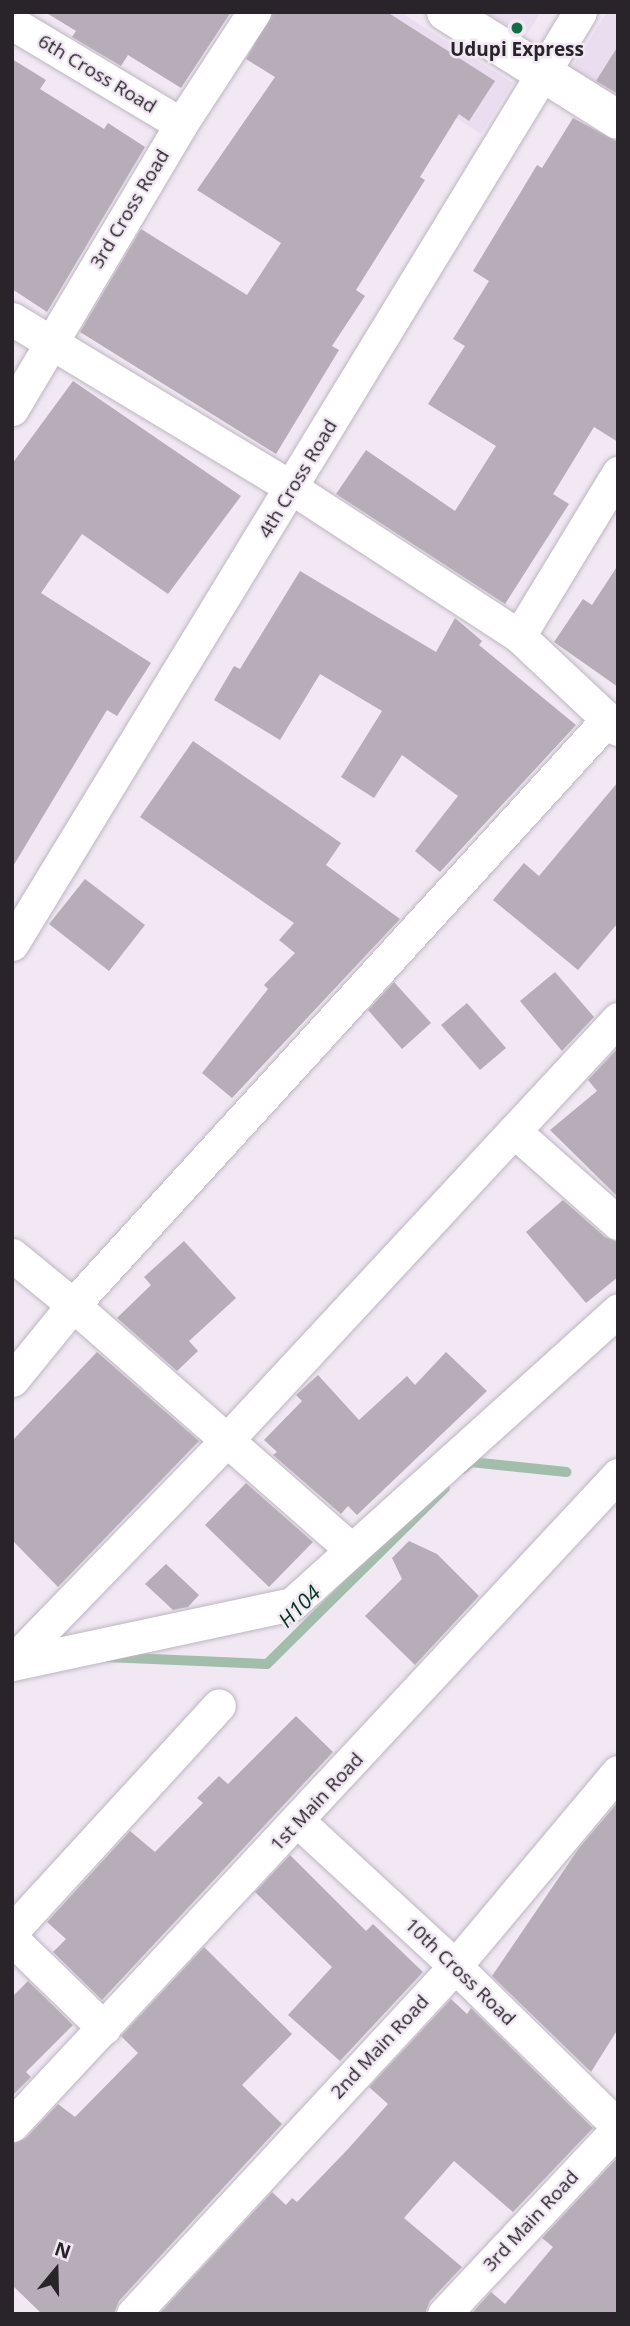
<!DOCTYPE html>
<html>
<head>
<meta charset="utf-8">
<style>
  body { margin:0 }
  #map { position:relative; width:630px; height:2326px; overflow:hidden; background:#f1e8f4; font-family:"Open Sans",sans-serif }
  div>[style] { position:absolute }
  .built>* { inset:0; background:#ebddf0 }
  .stream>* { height:10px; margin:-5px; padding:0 5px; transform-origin:5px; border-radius:5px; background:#a2beab }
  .building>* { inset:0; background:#b6adb8 }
  .roads { filter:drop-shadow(0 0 2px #beb5c1) drop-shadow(0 0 2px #beb5c1) }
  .street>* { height:33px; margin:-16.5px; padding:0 16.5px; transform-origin:16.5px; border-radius:16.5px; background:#fff }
  .secondary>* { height:38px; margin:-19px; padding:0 19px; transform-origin:19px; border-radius:19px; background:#fff }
  .dots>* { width:19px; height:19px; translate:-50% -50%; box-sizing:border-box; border:4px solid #f1e8f4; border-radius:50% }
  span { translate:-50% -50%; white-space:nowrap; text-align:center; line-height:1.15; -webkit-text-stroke:5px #f1e8f4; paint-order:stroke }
  .poi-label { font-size:19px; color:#282429; font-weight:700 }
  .street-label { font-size:19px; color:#282429 }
  .water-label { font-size:21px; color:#00351b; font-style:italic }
  .frame { position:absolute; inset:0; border:14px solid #282429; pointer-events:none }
  .north { position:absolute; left:21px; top:2235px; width:70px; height:70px; -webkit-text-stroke:5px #f1e8f4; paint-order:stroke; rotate:19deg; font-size:19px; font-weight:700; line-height:28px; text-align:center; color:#282429 }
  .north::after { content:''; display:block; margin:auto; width:24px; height:32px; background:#282429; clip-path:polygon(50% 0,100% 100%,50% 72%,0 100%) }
</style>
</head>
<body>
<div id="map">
  <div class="built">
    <div style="clip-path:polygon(288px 12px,400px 12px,513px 83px,481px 134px)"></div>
    <div style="clip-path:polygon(486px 12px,541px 12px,525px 37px)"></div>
    <div style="clip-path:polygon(607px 12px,618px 12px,618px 101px,570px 71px)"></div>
  </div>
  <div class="stream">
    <div style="left:463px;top:1469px;width:11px;rotate:-41deg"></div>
    <div style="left:471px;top:1462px;width:96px;rotate:6deg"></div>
    <div style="left:106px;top:1657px;width:161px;rotate:2.5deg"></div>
    <div style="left:267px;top:1664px;width:250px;rotate:-44.7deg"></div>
  </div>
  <div class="building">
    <div style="clip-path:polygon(45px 12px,231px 12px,181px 88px,128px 55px,121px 66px,72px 37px,76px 31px)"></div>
    <div style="clip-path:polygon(273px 12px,387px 12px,495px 81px,469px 121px,459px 114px,420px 177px,425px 180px,356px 290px,365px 296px,332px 346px,339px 350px,276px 454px,80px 332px,141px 229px,247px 295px,281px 243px,197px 190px,275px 77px,246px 59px)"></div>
    <div style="clip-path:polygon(618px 46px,618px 94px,596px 81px)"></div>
    <div style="clip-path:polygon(12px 59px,46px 80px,40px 89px,104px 129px,108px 123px,145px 147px,47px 312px,12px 289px)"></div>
    <div style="clip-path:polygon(573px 118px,618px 142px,618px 442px,594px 427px,553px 494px,569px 504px,505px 604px,336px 494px,366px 450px,455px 511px,496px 446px,428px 404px,465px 346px,453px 339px,489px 281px,473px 271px,537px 165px,542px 168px)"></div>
    <div style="clip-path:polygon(73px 381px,241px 496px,168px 594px,82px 534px,41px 593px,151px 663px,117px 716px,107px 710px,12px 868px,12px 464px)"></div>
    <div style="clip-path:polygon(618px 565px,618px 687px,554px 642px,583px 599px,592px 605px)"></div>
    <div style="clip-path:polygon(300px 571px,436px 652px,455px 618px,482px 641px,479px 645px,576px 725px,440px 872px,415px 851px,458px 796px,402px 755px,374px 798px,341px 777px,382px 711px,320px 674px,280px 740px,214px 700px,234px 666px,240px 669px)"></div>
    <div style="clip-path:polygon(193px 741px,341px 843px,326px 865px,400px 919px,232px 1098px,202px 1073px,268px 989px,264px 985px,295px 953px,279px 940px,294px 923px,140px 817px)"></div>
    <div style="clip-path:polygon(618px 782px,618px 923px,578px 970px,493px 900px,524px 863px,539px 876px)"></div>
    <div style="clip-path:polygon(85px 879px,145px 925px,109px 971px,49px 924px)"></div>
    <div style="clip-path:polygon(555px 972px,594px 1017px,562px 1051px,520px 1001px)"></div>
    <div style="clip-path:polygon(394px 982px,431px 1023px,402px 1049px,368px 1010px)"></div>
    <div style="clip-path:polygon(467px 1003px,506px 1048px,480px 1070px,441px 1025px)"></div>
    <div style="clip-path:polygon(618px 1048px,618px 1197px,550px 1130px,597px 1091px,588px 1080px)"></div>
    <div style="clip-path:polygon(563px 1200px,605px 1237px,618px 1242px,618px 1277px,586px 1303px,526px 1232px)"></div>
    <div style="clip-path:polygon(184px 1241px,236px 1298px,189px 1341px,198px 1351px,177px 1371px,117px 1318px,151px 1285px,144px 1277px)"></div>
    <div style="clip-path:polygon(97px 1352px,199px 1441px,58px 1587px,12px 1540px,12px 1441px)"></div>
    <div style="clip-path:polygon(446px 1352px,487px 1391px,357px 1515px,348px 1506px,341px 1514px,273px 1455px,277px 1452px,264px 1440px,302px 1401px,296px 1395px,318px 1375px,359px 1420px,407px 1376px,415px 1385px)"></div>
    <div style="clip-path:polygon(246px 1483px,313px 1542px,269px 1587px,205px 1525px)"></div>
    <div style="clip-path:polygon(409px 1541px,437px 1554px,479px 1596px,415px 1665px,365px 1616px,402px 1579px,392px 1558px)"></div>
    <div style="clip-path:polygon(166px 1564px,199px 1595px,188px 1607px,173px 1610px,145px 1584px)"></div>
    <div style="clip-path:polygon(296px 1716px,333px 1752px,102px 2000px,53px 1952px,66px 1939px,47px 1922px,130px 1831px,155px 1852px,203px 1803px,197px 1798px,219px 1776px,228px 1784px)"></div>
    <div style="clip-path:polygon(618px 1802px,618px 2029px,591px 2072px,492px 1976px,579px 1848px)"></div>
    <div style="clip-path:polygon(290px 1855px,366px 1931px,373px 1924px,423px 1972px,340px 2061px,288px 2015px,332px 1967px,255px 1892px)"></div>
    <div style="clip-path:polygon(204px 1947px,292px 2034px,242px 2085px,282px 2124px,119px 2301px,114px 2314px,42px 2314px,12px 2285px,12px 2144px,26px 2138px,58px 2104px,75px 2117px,138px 2053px,121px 2036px)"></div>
    <div style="clip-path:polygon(28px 1981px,73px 2025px,26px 2072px,31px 2077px,12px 2096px,12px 1997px)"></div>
    <div style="clip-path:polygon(451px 1999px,467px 2014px,471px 2008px,593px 2128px,513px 2212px,454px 2161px,404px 2218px,462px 2267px,430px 2301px,425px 2314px,159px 2314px,272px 2192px,286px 2205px,292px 2198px,297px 2202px,348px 2149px,388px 2104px,369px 2087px)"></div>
    <div style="clip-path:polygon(618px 2157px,618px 2314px,471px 2314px,491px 2292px,505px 2304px,553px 2247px,542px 2238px)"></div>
  </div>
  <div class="roads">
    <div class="street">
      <div style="left:12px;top:23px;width:197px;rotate:30.9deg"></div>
      <div style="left:12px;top:319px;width:327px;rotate:31.1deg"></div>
      <div style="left:292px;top:488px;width:271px;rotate:33.1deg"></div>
      <div style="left:519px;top:636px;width:136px;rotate:43.2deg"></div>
      <div style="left:12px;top:409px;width:331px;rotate:-59.3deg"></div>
      <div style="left:181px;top:124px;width:134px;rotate:-56.9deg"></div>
      <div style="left:519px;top:636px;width:191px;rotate:-58.7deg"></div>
      <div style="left:12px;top:944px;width:1091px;rotate:-58.64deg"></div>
      <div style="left:514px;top:1131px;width:139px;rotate:41.5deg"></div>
      <div style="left:12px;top:1255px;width:79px;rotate:39.3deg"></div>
      <div style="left:73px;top:1305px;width:793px;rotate:-47.6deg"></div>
      <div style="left:12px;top:1380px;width:97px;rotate:-50.9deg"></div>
      <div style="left:73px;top:1305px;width:371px;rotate:41.3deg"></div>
      <div style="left:12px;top:1662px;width:308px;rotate:-45.9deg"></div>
      <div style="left:226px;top:1441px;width:576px;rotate:-47.11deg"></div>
      <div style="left:12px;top:1664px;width:286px;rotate:-12.1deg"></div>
      <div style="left:292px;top:1604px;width:439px;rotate:-42deg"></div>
      <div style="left:299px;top:1822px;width:212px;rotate:42.7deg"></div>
      <div style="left:455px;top:1966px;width:228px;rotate:44.5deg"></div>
      <div style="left:12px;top:1931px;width:306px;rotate:-47.5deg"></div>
      <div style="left:12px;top:1939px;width:128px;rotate:44.1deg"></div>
      <div style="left:12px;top:2125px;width:889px;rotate:-47.01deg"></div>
      <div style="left:133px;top:2314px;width:474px;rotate:-47.2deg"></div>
      <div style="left:455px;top:1966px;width:253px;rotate:-50deg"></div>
      <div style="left:444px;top:2314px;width:254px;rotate:-46.8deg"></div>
    </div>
    <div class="secondary">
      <div style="left:446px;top:12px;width:203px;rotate:32.1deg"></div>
    </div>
  </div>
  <div class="dots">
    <div style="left:517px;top:28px;background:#156e41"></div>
  </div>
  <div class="poi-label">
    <span style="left:517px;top:50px">Udupi Express</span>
  </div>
  <div class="street-label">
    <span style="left:97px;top:74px;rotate:31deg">6th Cross Road</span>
    <span style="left:130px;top:209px;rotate:-59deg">3rd Cross Road</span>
    <span style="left:298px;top:479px;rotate:-59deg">4th Cross Road</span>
    <span style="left:317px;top:1802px;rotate:-47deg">1st Main Road</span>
    <span style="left:460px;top:1972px;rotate:44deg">10th Cross Road</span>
    <span style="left:380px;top:2047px;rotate:-47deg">2nd Main Road</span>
    <span style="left:531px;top:2221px;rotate:-47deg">3rd Main Road</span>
  </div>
  <div class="water-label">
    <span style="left:299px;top:1606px;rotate:-45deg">H104</span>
  </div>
  <div class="frame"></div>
  <div class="north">N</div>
</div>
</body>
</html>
